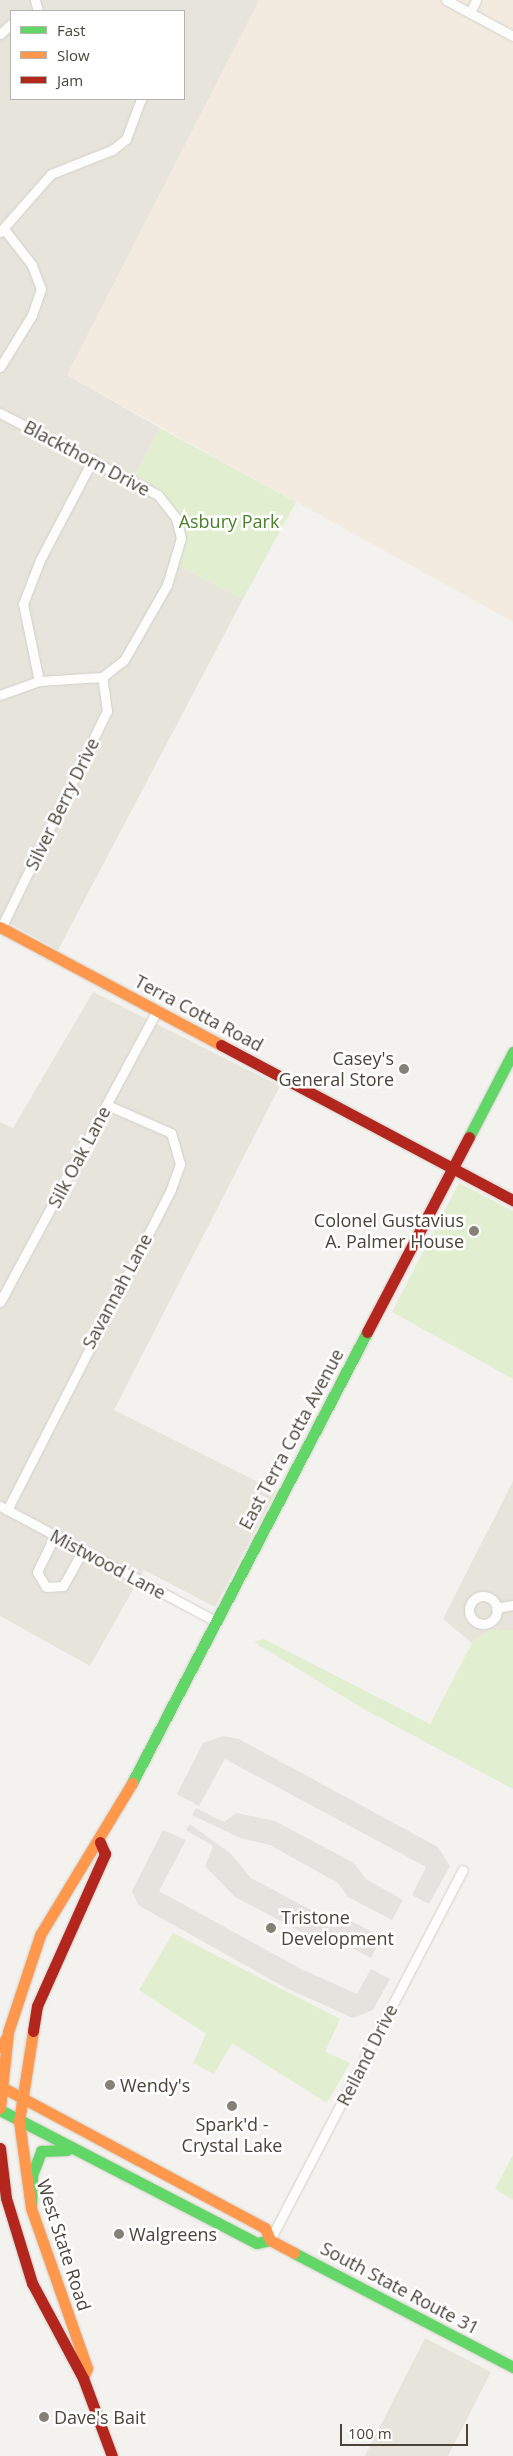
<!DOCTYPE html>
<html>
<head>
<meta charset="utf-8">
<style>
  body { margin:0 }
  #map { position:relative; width:513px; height:2456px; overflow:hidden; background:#f4f2ee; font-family:"Open Sans",sans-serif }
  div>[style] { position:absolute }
  .residential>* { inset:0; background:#e7e4dc }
  .commercial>* { inset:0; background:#f3ebdf }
  .green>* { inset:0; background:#e1eecf }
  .parking>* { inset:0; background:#e6e3df }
  .roads { filter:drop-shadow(0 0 1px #d2d0cb) drop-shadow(0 0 1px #d2d0cb) }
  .street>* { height:9px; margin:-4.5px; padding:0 4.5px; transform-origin:4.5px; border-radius:4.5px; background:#fdfdfc }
  .street>.ring { margin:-4.5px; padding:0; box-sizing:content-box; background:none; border:9px solid #fdfdfc; border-radius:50% }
  .fast>* { height:11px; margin:-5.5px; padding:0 5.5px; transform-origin:5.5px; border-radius:5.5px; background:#63d668 }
  .slow>* { height:11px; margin:-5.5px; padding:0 5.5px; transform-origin:5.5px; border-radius:5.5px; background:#ff974d }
  .jam>* { height:11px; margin:-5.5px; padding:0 5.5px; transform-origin:5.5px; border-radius:5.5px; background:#b3261e }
  .dots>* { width:14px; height:14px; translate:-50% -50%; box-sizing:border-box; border:2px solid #fff; border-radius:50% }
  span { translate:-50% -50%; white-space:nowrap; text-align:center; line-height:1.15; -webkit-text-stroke:5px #fff; paint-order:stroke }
  .street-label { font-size:18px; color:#4b4439 }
  .park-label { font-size:18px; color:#4a7f2a }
  .poi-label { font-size:18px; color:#4b4439 }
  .right { translate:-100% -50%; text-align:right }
  .left { translate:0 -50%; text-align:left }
  .legend { position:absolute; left:10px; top:10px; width:175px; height:90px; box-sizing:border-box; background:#fff; border:1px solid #b7b4b0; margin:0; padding:6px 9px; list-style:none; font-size:15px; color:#4b4439 }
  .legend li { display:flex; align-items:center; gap:10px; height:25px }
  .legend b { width:25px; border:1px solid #b7b4b0 }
  .scale { position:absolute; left:340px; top:2424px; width:128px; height:22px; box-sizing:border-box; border:2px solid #4b4439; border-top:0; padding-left:6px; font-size:15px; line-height:18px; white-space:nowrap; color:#4b4439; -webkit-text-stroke:4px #fff; paint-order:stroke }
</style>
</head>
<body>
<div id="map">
  <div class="residential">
    <div style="clip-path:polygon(evenodd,0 0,260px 0,67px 375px,160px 428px,136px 474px,154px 485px,178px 516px,183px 537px,179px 566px,243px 599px,58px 950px,0 918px,0 0,11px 11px,184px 11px,184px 99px,11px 99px,11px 11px)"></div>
    <div style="clip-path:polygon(93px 992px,280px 1086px,114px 1410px,276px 1491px,215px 1607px,144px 1570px,90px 1666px,0 1616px,0 1122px,13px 1128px)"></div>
    <div style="clip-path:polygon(513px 1481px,513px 1630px,489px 1630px,472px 1643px,443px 1619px)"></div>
    <div style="clip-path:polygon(425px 2338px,491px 2372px,448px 2456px,365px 2456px)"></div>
  </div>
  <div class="commercial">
    <div style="clip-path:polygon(259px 0,513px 0,513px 622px,67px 375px)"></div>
  </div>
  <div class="green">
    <div style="clip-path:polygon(160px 428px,296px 502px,243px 599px,179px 566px,183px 537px,178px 516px,154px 485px,136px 474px)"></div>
    <div style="clip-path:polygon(459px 1183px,513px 1211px,513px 1379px,392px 1312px)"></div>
    <div style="clip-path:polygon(489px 1630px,513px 1630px,513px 1789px,362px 1708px,254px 1642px,264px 1639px,430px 1724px,472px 1643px)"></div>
    <div style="clip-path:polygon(173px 1933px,340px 2019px,325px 2052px,350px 2063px,327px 2103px,232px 2043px,214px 2074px,193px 2063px,206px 2034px,139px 1990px)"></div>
    <div style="clip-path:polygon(513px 2155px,513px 2200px,495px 2189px)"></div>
  </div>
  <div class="parking">
    <div style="clip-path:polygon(223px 1736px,239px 1739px,438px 1847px,450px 1866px,429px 1904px,412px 1895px,426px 1867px,225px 1759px,199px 1806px,177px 1794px,203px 1743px)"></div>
    <div style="clip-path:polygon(196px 1808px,224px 1822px,236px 1813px,275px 1821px,354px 1863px,366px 1879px,403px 1900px,392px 1920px,348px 1897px,338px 1883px,270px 1845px,240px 1838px,192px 1815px)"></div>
    <div style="clip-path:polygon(190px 1824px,230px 1853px,251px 1878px,313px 1911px,347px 1919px,382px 1937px,371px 1958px,344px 1944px,311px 1937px,235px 1897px,205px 1866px,213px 1846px,186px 1830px)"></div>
    <div style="clip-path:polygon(163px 1830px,186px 1840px,159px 1891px,301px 1969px,357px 1994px,371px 1969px,390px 1979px,373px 2010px,353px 2018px,284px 1987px,138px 1905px,132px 1891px)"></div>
  </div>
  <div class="roads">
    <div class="street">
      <div style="left:35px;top:0;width:11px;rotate:75deg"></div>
      <div style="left:446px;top:0;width:76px;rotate:28.2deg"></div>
      <div style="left:470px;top:13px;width:14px;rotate:-65deg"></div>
      <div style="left:0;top:34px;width:15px;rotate:-42deg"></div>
      <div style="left:0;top:232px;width:77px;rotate:-48.7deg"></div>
      <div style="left:51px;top:174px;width:66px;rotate:-21.5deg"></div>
      <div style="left:112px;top:150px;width:18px;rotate:-38deg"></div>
      <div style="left:126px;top:139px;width:43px;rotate:-69.4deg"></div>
      <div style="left:0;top:367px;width:61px;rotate:-58.4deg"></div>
      <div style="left:32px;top:315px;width:28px;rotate:-71deg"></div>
      <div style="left:41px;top:289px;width:26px;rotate:-111deg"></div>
      <div style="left:32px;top:265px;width:46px;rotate:-127.9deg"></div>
      <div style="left:0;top:413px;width:178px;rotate:27.4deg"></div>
      <div style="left:158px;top:495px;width:29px;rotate:52deg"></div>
      <div style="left:176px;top:518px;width:21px;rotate:76deg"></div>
      <div style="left:181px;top:538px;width:49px;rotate:106.6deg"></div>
      <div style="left:167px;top:585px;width:86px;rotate:119.8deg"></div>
      <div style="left:124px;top:660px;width:28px;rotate:142deg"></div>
      <div style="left:102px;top:677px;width:63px;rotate:176.4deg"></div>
      <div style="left:39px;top:681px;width:41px;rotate:160.3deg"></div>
      <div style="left:39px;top:681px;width:79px;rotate:-101.7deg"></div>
      <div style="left:23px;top:604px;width:47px;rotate:-68.9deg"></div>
      <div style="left:40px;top:560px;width:114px;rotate:-62.3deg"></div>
      <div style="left:1px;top:928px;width:242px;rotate:-64deg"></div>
      <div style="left:107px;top:711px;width:34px;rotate:-98deg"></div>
      <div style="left:0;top:1302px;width:332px;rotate:-61.7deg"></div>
      <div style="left:0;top:1506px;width:246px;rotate:28.1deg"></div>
      <div style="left:7px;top:1510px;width:360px;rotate:-62.9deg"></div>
      <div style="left:171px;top:1189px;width:27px;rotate:-70deg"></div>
      <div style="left:180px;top:1164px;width:32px;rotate:-106deg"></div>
      <div style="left:171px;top:1133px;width:70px;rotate:-156.4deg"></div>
      <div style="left:55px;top:1535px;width:41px;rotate:115.9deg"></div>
      <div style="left:37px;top:1572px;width:17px;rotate:59deg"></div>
      <div style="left:46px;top:1587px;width:17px;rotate:-3deg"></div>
      <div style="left:63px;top:1586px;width:41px;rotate:-60.9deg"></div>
      <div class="ring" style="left:469px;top:1596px;width:19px;height:19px"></div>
      <div style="left:496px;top:1608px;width:17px;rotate:-10deg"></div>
      <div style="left:270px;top:2240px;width:417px;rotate:-62.5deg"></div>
    </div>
    <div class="fast">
      <div style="left:469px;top:1137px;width:96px;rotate:-62.6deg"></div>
      <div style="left:132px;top:1783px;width:509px;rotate:-62.48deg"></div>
      <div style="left:0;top:2110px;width:289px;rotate:27.4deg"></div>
      <div style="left:257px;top:2243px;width:13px;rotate:-13deg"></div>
      <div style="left:31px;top:2208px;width:33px;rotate:-88deg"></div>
      <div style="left:32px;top:2175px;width:26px;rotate:-69deg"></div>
      <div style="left:41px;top:2151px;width:26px;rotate:-2deg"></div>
      <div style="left:294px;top:2253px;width:247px;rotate:27.5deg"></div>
    </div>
    <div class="slow">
      <div style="left:0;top:927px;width:251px;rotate:28.1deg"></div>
      <div style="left:33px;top:2031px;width:91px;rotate:98.8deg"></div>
      <div style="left:19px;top:2121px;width:88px;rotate:82.1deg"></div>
      <div style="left:31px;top:2208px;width:170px;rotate:70.7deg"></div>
      <div style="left:87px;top:2368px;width:11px;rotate:112deg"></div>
      <div style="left:0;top:2047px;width:12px;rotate:-55deg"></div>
      <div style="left:0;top:2086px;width:301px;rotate:28.2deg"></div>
      <div style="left:265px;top:2228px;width:13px;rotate:67deg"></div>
      <div style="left:270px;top:2240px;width:27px;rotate:28deg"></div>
      <div style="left:0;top:2108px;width:76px;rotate:-84deg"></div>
      <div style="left:8px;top:2032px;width:102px;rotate:-71.7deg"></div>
      <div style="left:40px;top:1935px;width:178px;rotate:-58.8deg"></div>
    </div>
    <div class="jam">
      <div style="left:221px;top:1045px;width:331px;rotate:28deg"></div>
      <div style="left:367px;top:1332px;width:220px;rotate:-62.4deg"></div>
      <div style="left:33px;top:2031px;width:25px;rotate:-81deg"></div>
      <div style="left:37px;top:2006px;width:167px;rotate:-65.9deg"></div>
      <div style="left:105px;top:1854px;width:13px;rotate:-113deg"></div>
      <div style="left:0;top:2148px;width:50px;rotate:83.2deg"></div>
      <div style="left:6px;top:2198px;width:89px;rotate:73deg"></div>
      <div style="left:32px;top:2283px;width:108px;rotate:61.8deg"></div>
      <div style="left:83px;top:2378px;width:83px;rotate:69.6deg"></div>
    </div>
  </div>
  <div class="dots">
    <div style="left:404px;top:1069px;background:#868178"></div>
    <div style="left:474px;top:1231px;background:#868178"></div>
    <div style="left:271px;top:1928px;background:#868178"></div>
    <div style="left:110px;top:2085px;background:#868178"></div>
    <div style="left:232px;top:2106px;background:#868178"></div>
    <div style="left:119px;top:2234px;background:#868178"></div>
    <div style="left:44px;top:2417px;background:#868178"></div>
  </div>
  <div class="street-label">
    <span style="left:87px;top:458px;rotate:28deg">Blackthorn Drive</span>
    <span style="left:62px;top:804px;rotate:-64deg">Silver Berry Drive</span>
    <span style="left:199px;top:1013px;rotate:28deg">Terra Cotta Road</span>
    <span style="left:79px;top:1157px;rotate:-62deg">Silk Oak Lane</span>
    <span style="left:117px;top:1291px;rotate:-62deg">Savannah Lane</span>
    <span style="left:291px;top:1439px;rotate:-62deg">East Terra Cotta Avenue</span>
    <span style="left:108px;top:1564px;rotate:28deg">Mistwood Lane</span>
    <span style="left:367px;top:2055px;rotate:-63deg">Reiland Drive</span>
    <span style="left:64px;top:2245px;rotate:72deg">West State Road</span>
    <span style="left:400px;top:2288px;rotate:28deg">South State Route 31</span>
  </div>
  <div class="park-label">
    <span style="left:229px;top:521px">Asbury Park</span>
  </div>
  <div class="poi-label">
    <span class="right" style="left:394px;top:1069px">Casey's<br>General Store</span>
    <span class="right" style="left:464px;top:1231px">Colonel Gustavius<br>A. Palmer House</span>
    <span class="left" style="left:281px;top:1928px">Tristone<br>Development</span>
    <span class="left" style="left:120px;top:2085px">Wendy's</span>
    <span style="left:232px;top:2135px">Spark'd -<br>Crystal Lake</span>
    <span class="left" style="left:129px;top:2234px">Walgreens</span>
    <span class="left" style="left:54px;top:2417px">Dave's Bait</span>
  </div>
  <ul class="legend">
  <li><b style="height:6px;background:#63d668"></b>Fast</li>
  <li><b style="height:6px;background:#ff974d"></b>Slow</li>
  <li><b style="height:6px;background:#b3261e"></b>Jam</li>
  </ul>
  <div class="scale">100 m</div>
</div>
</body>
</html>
